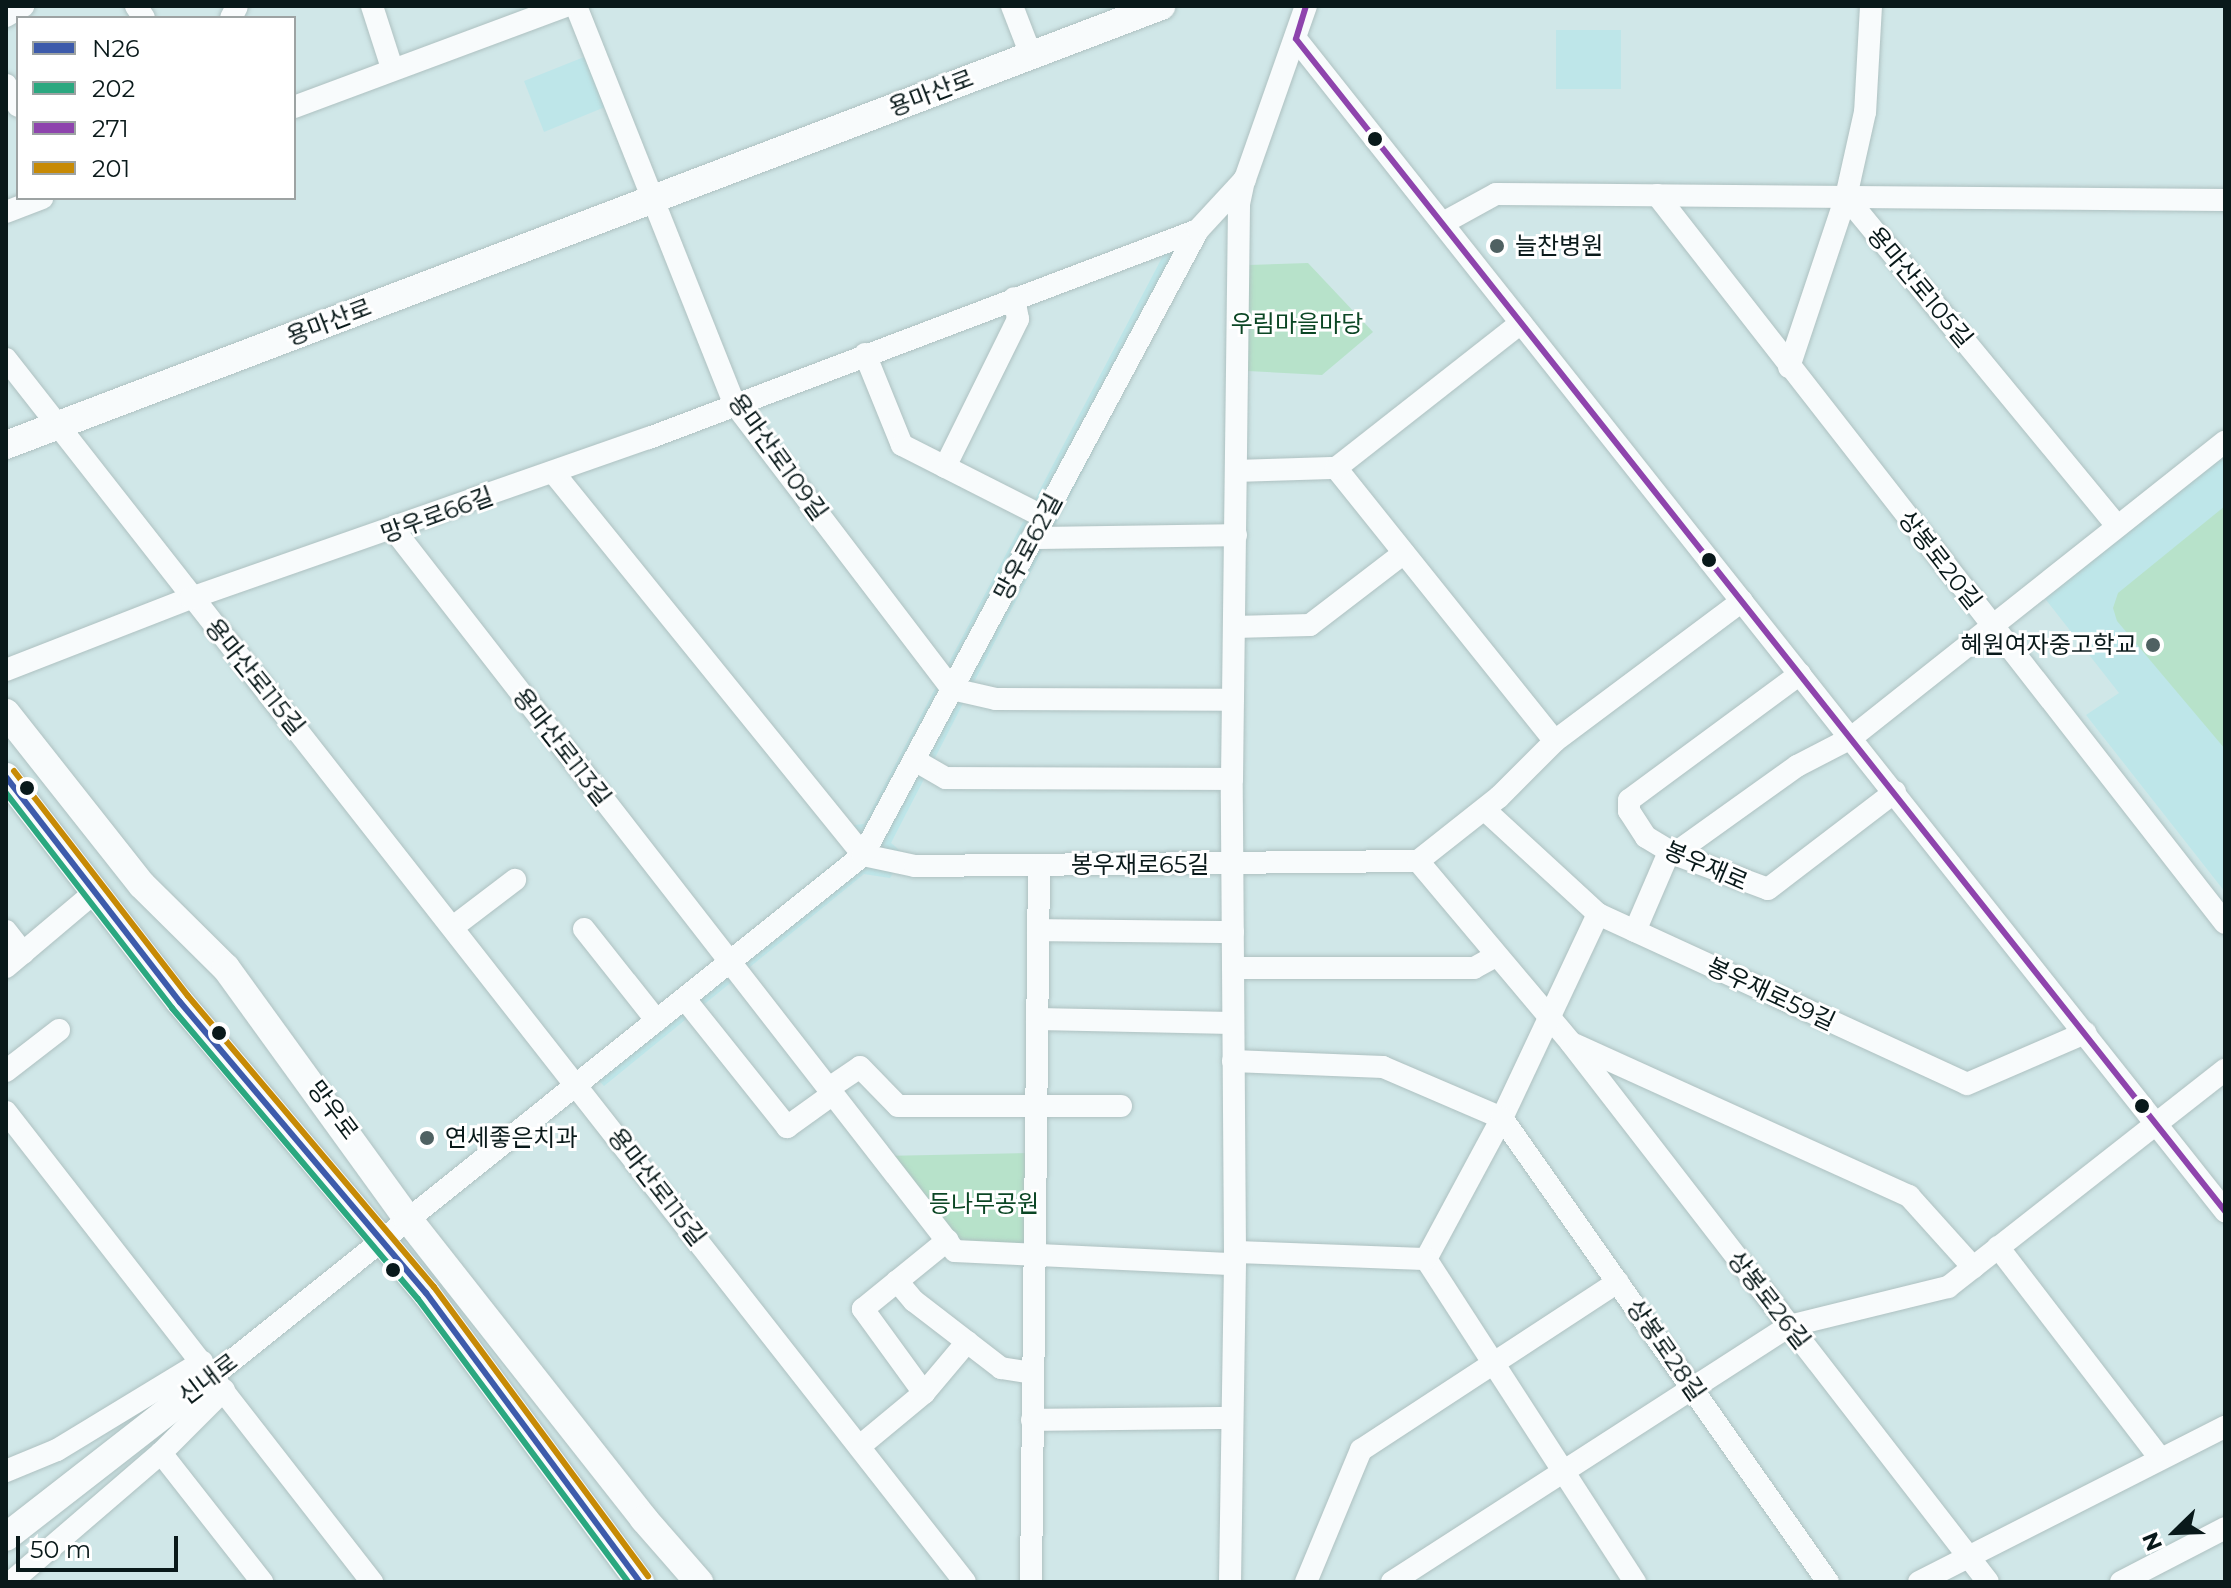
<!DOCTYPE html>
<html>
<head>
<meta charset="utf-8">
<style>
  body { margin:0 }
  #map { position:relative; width:2231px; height:1588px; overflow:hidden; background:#d0e7e8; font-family:Montserrat,"Noto Sans KR",sans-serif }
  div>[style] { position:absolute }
  .built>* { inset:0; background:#bee6e9 }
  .green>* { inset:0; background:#b7e2ca }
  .roads { filter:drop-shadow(0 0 2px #aec1c1) drop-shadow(0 0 2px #aec1c1) }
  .minor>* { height:22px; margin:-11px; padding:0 11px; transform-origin:11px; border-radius:11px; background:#f8fbfc }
  .major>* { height:28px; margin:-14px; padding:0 14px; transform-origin:14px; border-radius:14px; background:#f8fbfc }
  .bus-1>* { height:6px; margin:-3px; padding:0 3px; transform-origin:3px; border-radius:3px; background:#3d5bab }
  .bus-2>* { height:6px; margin:-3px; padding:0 3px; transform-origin:3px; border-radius:3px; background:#2ba880 }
  .bus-3>* { height:6px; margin:-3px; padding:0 3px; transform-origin:3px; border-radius:3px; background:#8e44ad }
  .bus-4>* { height:6px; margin:-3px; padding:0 3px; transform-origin:3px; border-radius:3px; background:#c78a05 }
  .dots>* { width:22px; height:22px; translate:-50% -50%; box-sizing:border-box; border:4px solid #fff; border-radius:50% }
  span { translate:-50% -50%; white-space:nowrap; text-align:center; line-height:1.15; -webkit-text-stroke:6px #fff; paint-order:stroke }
  .street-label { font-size:24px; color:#09191a }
  .poi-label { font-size:24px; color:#09191a }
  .left { translate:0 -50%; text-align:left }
  .right { translate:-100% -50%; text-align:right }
  .park-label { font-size:24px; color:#0b4624 }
  .frame { position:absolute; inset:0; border:8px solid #09191a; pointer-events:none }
  .legend { position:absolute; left:16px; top:16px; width:280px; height:184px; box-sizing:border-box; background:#fff; border:2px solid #9da3a3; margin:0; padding:10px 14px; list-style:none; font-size:24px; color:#09191a }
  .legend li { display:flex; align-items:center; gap:16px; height:40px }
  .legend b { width:40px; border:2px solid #9da3a3 }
  .north { position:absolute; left:2135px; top:1492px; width:80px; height:80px; -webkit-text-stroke:6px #fff; paint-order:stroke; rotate:247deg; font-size:22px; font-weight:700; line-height:32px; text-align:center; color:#09191a }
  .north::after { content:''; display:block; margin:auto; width:28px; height:36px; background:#09191a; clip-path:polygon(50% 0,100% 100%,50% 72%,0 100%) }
  .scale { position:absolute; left:16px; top:1536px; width:162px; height:36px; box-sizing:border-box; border:4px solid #09191a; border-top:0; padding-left:10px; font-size:24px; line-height:28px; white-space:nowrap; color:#09191a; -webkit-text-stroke:6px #fff; paint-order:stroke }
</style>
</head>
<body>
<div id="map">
  <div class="built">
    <div style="clip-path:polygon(1556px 30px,1621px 30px,1621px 89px,1556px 89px)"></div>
    <div style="clip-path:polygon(584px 57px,605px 107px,544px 132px,524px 81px)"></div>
    <div style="clip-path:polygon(1175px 233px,1199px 246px,891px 843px,905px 855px,890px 878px,864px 874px,604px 1086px,584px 1066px,845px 854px,847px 834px,854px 825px,864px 824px)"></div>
    <div style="clip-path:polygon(2225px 453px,2225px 892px,2086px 715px,2119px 693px,2043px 596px)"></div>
  </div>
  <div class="green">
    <div style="clip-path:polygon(1308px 263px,1373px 332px,1322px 375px,1247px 371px,1248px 265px)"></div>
    <div style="clip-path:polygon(2225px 506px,2225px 749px,2117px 621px,2113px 608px,2118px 593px)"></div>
    <div style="clip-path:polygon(1035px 1153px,1034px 1257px,955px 1251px,882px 1156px)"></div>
  </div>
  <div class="roads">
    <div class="minor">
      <div style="left:136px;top:6px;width:14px;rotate:56deg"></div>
      <div style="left:372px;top:6px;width:65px;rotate:72.1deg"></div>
      <div style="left:576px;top:6px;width:427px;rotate:68.3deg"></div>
      <div style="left:734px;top:403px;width:360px;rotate:52.7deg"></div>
      <div style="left:952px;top:689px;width:45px;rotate:12.8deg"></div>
      <div style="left:996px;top:699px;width:237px;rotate:0.2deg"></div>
      <div style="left:1012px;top:6px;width:53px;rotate:68.8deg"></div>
      <div style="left:1871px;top:6px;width:106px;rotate:93.2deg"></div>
      <div style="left:1865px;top:112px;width:87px;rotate:102.6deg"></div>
      <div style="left:1846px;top:197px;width:426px;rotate:50.5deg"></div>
      <div style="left:6px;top:16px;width:20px;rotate:-30deg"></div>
      <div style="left:231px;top:18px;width:13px;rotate:-63deg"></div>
      <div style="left:1296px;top:39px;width:1496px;rotate:51.6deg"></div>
      <div style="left:6px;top:85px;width:24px;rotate:60deg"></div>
      <div style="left:294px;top:107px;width:289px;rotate:-20.4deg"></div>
      <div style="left:1657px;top:195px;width:923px;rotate:52.04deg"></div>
      <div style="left:6px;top:212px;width:39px;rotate:-21deg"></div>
      <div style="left:1443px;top:223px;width:60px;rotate:-28.7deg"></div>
      <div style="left:1496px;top:194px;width:729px;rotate:0.47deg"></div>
      <div style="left:865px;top:354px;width:98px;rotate:67.9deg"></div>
      <div style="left:902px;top:445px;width:159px;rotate:26.9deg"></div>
      <div style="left:6px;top:359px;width:1554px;rotate:51.9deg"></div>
      <div style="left:1789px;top:367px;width:179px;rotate:-71.5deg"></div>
      <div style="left:945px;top:467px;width:165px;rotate:-63.7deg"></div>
      <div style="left:1018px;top:319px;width:21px;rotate:-101deg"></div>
      <div style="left:1336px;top:468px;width:350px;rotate:51.3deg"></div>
      <div style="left:1238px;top:471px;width:98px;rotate:-1.8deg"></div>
      <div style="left:1336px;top:468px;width:235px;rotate:-38.1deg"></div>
      <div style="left:553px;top:472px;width:493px;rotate:51deg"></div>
      <div style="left:863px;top:855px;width:53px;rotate:11.9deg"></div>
      <div style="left:915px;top:866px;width:503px;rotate:-0.57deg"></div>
      <div style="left:395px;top:531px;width:912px;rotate:52.13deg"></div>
      <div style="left:955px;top:1251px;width:279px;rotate:2.7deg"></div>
      <div style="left:1032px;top:538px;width:204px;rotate:-0.8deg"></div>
      <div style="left:1742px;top:601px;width:234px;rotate:143.2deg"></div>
      <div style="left:1555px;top:741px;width:79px;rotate:135deg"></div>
      <div style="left:1499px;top:797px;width:103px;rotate:141.7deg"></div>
      <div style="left:1418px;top:861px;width:238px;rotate:49.9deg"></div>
      <div style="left:1571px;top:1043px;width:681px;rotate:52.27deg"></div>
      <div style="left:1234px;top:627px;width:76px;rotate:-1.5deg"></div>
      <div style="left:1310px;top:625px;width:118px;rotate:-37.5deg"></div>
      <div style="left:6px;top:670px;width:199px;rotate:-21.3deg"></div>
      <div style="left:191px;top:598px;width:485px;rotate:-19.3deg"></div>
      <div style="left:649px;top:438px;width:587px;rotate:-20.75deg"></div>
      <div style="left:1800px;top:674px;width:212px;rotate:143.6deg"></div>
      <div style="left:1629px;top:800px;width:11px;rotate:90deg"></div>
      <div style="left:1629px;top:811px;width:31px;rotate:57deg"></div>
      <div style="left:1646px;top:837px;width:33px;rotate:31deg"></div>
      <div style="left:1674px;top:854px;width:100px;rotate:20.4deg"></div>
      <div style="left:1768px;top:889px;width:160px;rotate:-37.4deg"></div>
      <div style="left:916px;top:761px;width:34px;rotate:30deg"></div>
      <div style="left:946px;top:778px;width:286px;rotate:0.2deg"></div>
      <div style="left:1485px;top:810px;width:154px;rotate:42.6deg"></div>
      <div style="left:1598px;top:914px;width:406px;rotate:24.7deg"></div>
      <div style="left:1967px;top:1084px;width:129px;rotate:-23.4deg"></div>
      <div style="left:1674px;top:854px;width:151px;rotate:-35.6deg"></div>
      <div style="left:1797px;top:766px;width:61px;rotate:-27.4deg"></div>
      <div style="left:1851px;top:738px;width:477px;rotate:-38.4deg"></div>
      <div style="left:1598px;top:914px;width:225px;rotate:115.2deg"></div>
      <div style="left:1502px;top:1118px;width:160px;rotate:118.3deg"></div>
      <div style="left:1426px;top:1259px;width:385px;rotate:57.1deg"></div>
      <div style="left:453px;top:927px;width:78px;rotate:-37.2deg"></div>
      <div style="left:584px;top:929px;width:117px;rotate:51.6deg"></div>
      <div style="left:1038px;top:930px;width:195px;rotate:0.6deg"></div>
      <div style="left:6px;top:931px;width:28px;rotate:52deg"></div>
      <div style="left:1635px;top:931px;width:86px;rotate:-66.7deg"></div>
      <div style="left:6px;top:967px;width:115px;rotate:-40.1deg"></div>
      <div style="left:1233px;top:968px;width:241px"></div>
      <div style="left:1474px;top:968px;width:23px;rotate:-29deg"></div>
      <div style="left:685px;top:999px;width:164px;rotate:51.4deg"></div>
      <div style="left:787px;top:1127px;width:57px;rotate:-35.7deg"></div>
      <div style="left:1037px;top:1019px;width:196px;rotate:1.2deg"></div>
      <div style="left:1576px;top:1045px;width:366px;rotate:24.4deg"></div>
      <div style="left:1909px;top:1196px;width:96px;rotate:48deg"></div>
      <div style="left:1233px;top:1061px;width:150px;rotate:2.3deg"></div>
      <div style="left:1383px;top:1067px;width:129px;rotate:23.2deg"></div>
      <div style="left:1502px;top:1118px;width:567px;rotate:54.91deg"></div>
      <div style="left:6px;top:1071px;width:67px;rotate:-37.7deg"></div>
      <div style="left:829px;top:1088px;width:37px;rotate:-34deg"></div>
      <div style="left:860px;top:1067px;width:54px;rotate:45.7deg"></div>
      <div style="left:898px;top:1106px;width:223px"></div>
      <div style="left:6px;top:1112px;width:596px;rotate:52.09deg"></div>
      <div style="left:1998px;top:1247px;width:265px;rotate:52.5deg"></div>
      <div style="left:1235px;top:1252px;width:191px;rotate:2.1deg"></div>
      <div style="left:897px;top:1281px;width:26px;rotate:50deg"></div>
      <div style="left:914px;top:1301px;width:110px;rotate:37.6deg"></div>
      <div style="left:1001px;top:1368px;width:32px;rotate:9deg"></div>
      <div style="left:214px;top:1375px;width:832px;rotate:-38.7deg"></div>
      <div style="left:863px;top:855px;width:709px;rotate:-61.81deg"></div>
      <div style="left:1198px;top:230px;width:69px;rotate:-47.3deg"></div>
      <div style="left:1245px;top:179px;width:183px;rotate:-70.6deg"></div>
      <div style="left:924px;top:1393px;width:104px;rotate:-126deg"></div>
      <div style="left:863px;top:1309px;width:109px;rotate:-39.1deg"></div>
      <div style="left:1032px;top:1420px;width:200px;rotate:-0.6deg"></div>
      <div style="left:860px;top:1446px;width:83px;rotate:-39.6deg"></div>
      <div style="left:924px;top:1393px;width:67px;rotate:-49.9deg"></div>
      <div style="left:161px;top:1453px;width:164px;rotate:51.9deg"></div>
      <div style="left:6px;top:1471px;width:55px;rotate:-22.4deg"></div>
      <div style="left:57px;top:1450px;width:170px;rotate:-31.3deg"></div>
      <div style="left:11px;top:1582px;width:198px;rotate:-40.7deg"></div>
      <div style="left:161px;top:1453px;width:89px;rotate:-45deg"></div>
      <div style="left:1031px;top:1582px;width:717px;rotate:-89.36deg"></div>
      <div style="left:1230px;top:1582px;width:330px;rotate:-89.1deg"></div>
      <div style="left:1235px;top:1252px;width:473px;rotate:-90.4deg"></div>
      <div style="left:1232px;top:779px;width:575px;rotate:-89.3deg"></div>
      <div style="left:1239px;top:204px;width:25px;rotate:-78deg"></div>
      <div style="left:1306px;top:1582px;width:143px;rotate:-67.4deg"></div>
      <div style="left:1361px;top:1450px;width:307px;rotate:-33.2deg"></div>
      <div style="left:1392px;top:1582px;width:472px;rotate:-32.8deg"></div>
      <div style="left:1789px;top:1326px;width:164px;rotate:-13.8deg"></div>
      <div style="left:1948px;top:1287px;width:352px;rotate:-38.1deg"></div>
      <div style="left:1919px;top:1582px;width:343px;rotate:-26.9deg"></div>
      <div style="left:2121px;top:1582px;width:117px;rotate:-27.4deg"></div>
    </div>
    <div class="major">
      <div style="left:6px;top:445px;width:1236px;rotate:-20.81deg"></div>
      <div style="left:6px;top:713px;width:219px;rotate:51.7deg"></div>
      <div style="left:142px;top:885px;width:118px;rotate:44.7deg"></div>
      <div style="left:226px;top:968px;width:310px;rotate:54.1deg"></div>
      <div style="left:408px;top:1219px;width:382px;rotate:51.8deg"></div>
      <div style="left:644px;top:1519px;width:84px;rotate:48.9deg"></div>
      <div style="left:6px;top:777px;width:284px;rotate:52.3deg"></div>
      <div style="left:180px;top:1002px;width:381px;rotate:49.8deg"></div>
      <div style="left:426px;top:1293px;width:360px;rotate:53.5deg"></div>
      <div style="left:6px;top:1537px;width:264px;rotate:-37.9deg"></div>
    </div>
  </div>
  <div class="bus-1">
    <div style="left:6px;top:777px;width:284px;rotate:52.3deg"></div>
    <div style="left:180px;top:1002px;width:381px;rotate:49.8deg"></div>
    <div style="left:426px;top:1293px;width:360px;rotate:53.5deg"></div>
  </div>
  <div class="bus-2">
    <div style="left:6px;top:793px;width:272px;rotate:52.3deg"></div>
    <div style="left:172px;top:1008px;width:381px;rotate:49.8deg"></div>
    <div style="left:418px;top:1299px;width:352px;rotate:53.4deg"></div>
  </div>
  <div class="bus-3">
    <div style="left:1306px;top:6px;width:34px;rotate:107deg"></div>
    <div style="left:1296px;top:39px;width:1496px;rotate:51.6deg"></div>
  </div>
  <div class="bus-4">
    <div style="left:14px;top:771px;width:284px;rotate:52.3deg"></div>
    <div style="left:188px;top:996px;width:381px;rotate:49.8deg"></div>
    <div style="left:434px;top:1287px;width:360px;rotate:53.5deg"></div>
  </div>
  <div class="dots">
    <div style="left:1375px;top:139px;background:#09191a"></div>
    <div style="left:1497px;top:246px;background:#4f6162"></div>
    <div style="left:1709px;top:560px;background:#09191a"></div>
    <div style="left:2153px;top:645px;background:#4f6162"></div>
    <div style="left:27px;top:788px;background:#09191a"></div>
    <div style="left:219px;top:1033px;background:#09191a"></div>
    <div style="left:2142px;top:1106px;background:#09191a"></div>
    <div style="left:427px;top:1138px;background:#4f6162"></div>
    <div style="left:393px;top:1270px;background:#09191a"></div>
  </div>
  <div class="street-label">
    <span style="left:931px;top:93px;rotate:-21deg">용마산로</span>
    <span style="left:1920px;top:287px;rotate:50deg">용마산로105길</span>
    <span style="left:329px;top:322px;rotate:-21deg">용마산로</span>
    <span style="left:778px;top:457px;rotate:54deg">용마산로109길</span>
    <span style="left:437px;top:515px;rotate:-20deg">망우로66길</span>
    <span style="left:1028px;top:547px;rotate:-62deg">망우로62길</span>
    <span style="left:1940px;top:560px;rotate:52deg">상봉로20길</span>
    <span style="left:255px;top:677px;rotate:51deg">용마산로115길</span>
    <span style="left:562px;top:747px;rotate:52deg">용마산로113길</span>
    <span style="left:1140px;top:865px">봉우재로65길</span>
    <span style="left:1706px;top:866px;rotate:23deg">봉우재로</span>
    <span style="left:1771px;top:994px;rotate:25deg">봉우재로59길</span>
    <span style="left:333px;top:1110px;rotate:53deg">망우로</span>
    <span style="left:657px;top:1187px;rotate:52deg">용마산로115길</span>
    <span style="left:1769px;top:1300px;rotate:52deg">상봉로26길</span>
    <span style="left:1666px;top:1350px;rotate:55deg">상봉로28길</span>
    <span style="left:208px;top:1379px;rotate:-37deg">신내로</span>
  </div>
  <div class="poi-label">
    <span class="left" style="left:1515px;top:246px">늘찬병원</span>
    <span class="right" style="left:2137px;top:645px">혜원여자중고학교</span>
    <span class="left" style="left:445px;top:1138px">연세좋은치과</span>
  </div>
  <div class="park-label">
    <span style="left:1297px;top:324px">우림마을마당</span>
    <span style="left:984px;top:1204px">등나무공원</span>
  </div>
  <div class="frame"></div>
  <ul class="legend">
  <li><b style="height:10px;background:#3d5bab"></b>N26</li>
  <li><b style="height:10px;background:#2ba880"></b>202</li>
  <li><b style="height:10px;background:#8e44ad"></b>271</li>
  <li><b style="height:10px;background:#c78a05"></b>201</li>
  </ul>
  <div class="north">N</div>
  <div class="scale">50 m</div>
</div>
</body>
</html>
